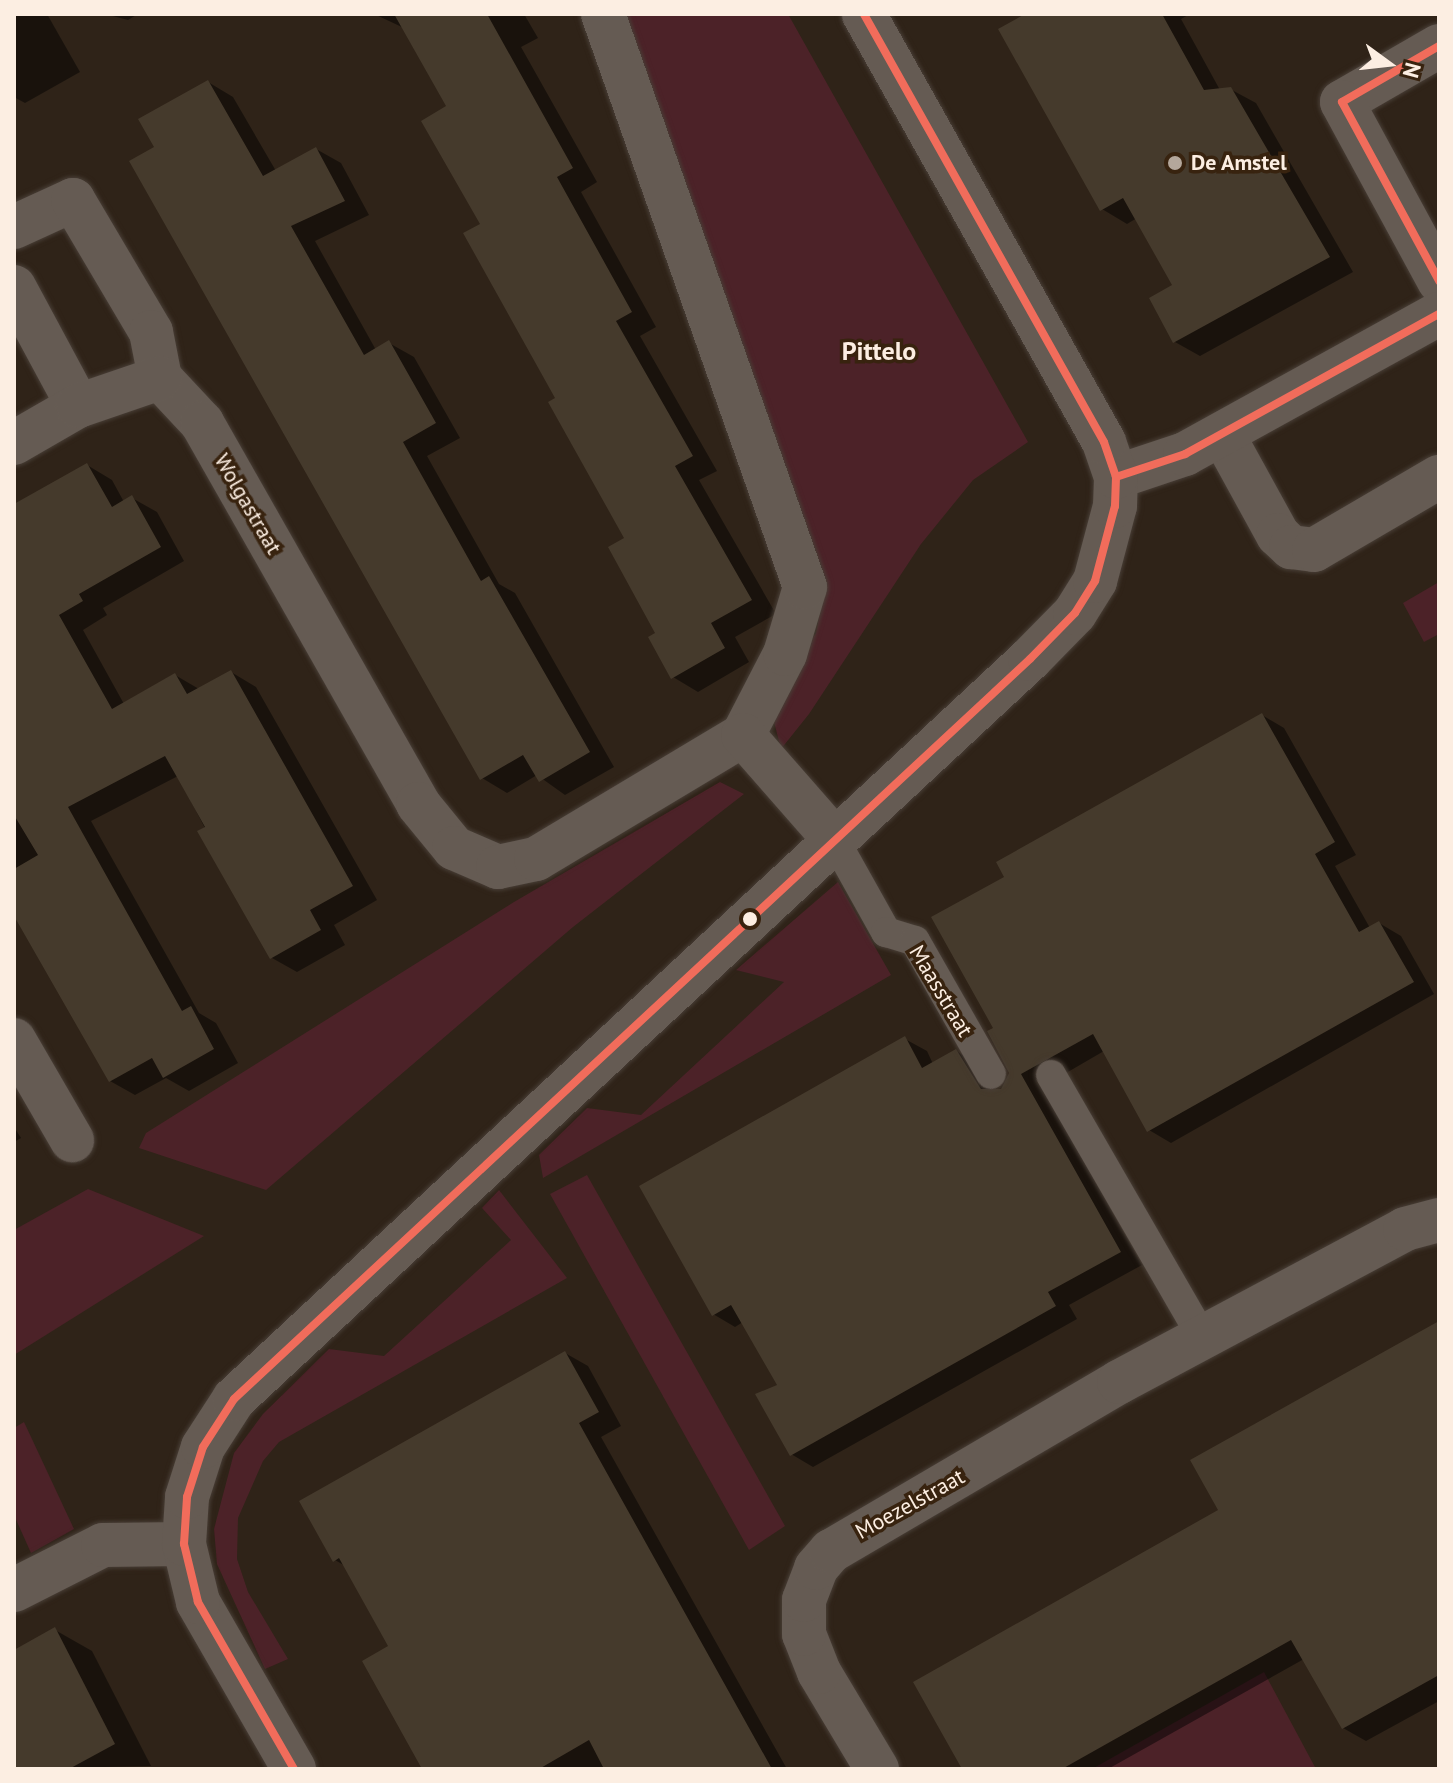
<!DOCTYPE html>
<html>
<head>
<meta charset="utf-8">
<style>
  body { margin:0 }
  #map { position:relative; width:1453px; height:1783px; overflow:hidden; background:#2f2318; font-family:"PT Sans",sans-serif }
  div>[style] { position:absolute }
  .green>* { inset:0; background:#4c2228 }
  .shadow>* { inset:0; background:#0007 }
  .building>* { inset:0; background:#453a2c }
  .roads { filter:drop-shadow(0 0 2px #483e36) drop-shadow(0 0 2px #483e36) }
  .service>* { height:30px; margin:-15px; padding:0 15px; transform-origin:15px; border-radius:15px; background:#655b53 }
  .minor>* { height:44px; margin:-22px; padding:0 22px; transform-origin:22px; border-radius:22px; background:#655b53 }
  .bus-1>* { height:8px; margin:-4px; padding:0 4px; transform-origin:4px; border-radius:4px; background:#f16c5b }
  .dots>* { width:22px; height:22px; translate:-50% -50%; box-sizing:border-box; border:4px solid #38230f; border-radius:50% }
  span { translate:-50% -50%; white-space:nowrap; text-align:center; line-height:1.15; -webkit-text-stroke:7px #38230f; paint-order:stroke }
  .poi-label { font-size:22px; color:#fceee2; font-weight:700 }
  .left { translate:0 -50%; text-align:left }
  .street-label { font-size:22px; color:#fceee2 }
  .quarter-label { font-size:26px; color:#fceee2; font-weight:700 }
  .frame { position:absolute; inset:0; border:16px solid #fceee2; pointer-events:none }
  .north { position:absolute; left:1349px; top:24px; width:80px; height:80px; -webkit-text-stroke:6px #38230f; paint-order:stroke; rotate:105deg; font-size:22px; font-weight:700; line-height:32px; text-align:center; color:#fceee2 }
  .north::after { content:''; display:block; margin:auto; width:28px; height:36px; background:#fceee2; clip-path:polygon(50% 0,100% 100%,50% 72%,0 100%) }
</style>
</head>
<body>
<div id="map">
  <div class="green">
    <div style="clip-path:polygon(624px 14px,788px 14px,1028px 442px,973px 480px,921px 544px,809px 714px,781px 749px,772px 714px,782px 687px,816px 633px,826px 580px)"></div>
    <div style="clip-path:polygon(1439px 582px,1439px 634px,1424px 642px,1403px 603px)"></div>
    <div style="clip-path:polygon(720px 782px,744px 794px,573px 927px,266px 1190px,139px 1148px,146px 1133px,514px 902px)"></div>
    <div style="clip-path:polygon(838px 882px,891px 975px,543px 1178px,539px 1155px,587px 1108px,641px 1115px,784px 982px,736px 970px)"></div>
    <div style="clip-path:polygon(587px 1175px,785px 1526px,749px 1550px,550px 1194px)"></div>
    <div style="clip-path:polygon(88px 1189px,204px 1236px,14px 1355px,14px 1230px)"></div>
    <div style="clip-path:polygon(499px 1190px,567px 1278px,279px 1442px,263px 1461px,238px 1518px,237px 1559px,248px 1592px,288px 1659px,265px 1669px,217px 1564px,214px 1529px,234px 1453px,263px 1414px,329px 1349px,384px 1356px,511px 1240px,482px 1208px)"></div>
    <div style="clip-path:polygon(24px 1422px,74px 1529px,31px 1553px,14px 1515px,14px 1428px)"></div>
    <div style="clip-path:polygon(1264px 1672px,1316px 1769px,1092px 1769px)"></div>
  </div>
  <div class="shadow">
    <div style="clip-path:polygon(14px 14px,47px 14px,80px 72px,25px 103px,14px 97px)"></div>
    <div style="clip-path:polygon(105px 14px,138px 14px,128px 20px)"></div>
    <div style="clip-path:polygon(374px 14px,524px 14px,538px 38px,521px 47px,597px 182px,581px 192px,656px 327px,640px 336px,717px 471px,699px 480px,776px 614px,735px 637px,749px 662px,698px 692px,673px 677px,627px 538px,558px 399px,483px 225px,448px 107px,404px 28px)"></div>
    <div style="clip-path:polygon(1029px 14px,1190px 14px,1181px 19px,1220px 90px,1230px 89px,1256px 103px,1353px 272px,1200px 356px,1175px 342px,1175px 286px,1137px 218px,1127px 224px,1102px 209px)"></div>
    <div style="clip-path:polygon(208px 82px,233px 97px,276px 171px,316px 149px,341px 163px,369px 215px,315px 241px,376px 350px,389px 343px,414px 357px,460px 438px,427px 456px,499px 584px,515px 593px,614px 767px,565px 795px,537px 775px,507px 793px,482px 778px,157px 147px)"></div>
    <div style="clip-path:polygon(87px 465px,112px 480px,124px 502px,132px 498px,157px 512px,184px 561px,103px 608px,107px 615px,83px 630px,124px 704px,175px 675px,199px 689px,231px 672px,256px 687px,377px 900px,334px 925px,345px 945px,297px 972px,272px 958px,178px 776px,91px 821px,199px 1013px,216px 1023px,238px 1063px,189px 1091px,166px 1078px,135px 1095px,110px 1081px,14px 911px,14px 506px)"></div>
    <div style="clip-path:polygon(1262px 715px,1284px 728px,1356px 855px,1335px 866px,1370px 928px,1379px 923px,1401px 936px,1434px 994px,1171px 1143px,1149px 1130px,1104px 1051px,1042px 1087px,1142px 1265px,1069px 1305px,1077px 1319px,813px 1467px,791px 1454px,779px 1386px,743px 1322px,735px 1327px,713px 1314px,905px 1039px,927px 1051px,933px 1064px,956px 1051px,978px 1064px,995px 1091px,1002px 1091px,1011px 1073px,995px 1029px,1007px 878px)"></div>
    <div style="clip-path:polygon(14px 1127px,21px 1138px,14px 1142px)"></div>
    <div style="clip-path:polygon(1439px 1323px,1439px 1701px,1366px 1741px,1343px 1728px,1304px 1659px,1108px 1769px,969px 1769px,1221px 1511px)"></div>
    <div style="clip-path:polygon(565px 1353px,588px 1366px,621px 1426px,601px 1437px,787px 1769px,425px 1769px,390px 1647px,347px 1567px,335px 1560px)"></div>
    <div style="clip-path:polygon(55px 1630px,92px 1651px,151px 1766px,14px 1769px,14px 1652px)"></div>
  </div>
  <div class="building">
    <div style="clip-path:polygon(394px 14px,487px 14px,573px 168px,557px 177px,632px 312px,616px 321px,693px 456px,675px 466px,752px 600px,711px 623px,725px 648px,671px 679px,648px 637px,655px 633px,608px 547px,624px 538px,548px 402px,555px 398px,463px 233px,480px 224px,421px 121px,446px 106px)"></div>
    <div style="clip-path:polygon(1025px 14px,1162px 14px,1204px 90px,1231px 87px,1330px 257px,1173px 343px,1149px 298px,1172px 285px,1123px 198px,1100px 211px,998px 29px)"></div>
    <div style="clip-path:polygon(208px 80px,263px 176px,316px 147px,345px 201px,291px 226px,364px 355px,389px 340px,436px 423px,403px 442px,481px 581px,489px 576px,590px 752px,539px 782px,523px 755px,480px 780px,129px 161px,154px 147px,138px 119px)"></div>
    <div style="clip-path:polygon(87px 463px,112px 507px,132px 495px,161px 547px,79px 594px,83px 601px,59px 615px,112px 709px,175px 673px,187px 694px,231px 670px,353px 886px,310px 910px,321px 930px,270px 959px,197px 831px,205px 827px,165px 756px,68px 807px,182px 1011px,191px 1006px,214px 1049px,163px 1078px,152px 1058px,109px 1082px,14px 916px,14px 869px,38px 855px,14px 815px,14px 504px)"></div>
    <div style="clip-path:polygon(1262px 713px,1335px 842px,1315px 854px,1359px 932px,1379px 921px,1414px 982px,1147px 1132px,1093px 1034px,1021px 1074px,1121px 1252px,1048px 1292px,1056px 1306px,790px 1456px,755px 1394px,777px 1385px,731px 1305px,712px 1316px,639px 1186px,905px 1036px,922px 1068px,956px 1049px,981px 1089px,1001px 1089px,1009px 1073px,987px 1031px,993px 1028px,931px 917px,1004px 877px,996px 862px)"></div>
    <div style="clip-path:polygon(1439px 1321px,1439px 1675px,1342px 1729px,1291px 1640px,1062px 1769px,962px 1769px,913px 1682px,1218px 1510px,1190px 1460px)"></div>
    <div style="clip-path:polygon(565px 1351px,599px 1412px,579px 1423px,772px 1769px,604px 1769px,589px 1740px,539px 1769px,422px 1769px,362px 1661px,388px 1646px,339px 1558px,333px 1562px,299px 1501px)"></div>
    <div style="clip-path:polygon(55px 1627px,115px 1744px,69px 1769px,14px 1769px,14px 1650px)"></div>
  </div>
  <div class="roads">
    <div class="service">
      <div style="left:834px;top:839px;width:107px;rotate:60.8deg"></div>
      <div style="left:886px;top:932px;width:30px;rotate:17deg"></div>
      <div style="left:915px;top:941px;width:153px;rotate:60.3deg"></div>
      <div style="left:1051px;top:1075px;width:306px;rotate:60deg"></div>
    </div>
    <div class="minor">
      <div style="left:1439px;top:46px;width:112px;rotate:150deg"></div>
      <div style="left:1342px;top:102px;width:204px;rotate:61.5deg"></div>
      <div style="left:14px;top:227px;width:65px;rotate:-24.6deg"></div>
      <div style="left:73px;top:200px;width:153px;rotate:59.4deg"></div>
      <div style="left:151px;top:332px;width:47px;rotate:78.9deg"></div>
      <div style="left:160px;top:378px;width:62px;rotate:47deg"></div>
      <div style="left:202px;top:423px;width:438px;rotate:60.4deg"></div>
      <div style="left:418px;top:804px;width:57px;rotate:50.7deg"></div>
      <div style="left:454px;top:848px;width:48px;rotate:23.4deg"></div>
      <div style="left:498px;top:867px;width:39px;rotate:-12deg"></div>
      <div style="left:536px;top:859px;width:241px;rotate:-30.9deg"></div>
      <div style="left:743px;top:735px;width:91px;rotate:-62.6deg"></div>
      <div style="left:785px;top:654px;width:70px;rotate:-73.4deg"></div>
      <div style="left:805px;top:587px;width:608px;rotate:-109.42deg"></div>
      <div style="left:14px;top:287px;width:135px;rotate:61.7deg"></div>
      <div style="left:78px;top:406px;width:74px;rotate:150deg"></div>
      <div style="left:78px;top:406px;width:87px;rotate:-18.9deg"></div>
      <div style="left:1223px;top:435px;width:114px;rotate:61.2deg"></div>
      <div style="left:1278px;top:535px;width:18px;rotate:43deg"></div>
      <div style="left:1291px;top:547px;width:23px;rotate:7deg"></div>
      <div style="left:1314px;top:550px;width:145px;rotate:-30.3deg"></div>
      <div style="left:1116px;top:477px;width:73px;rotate:-18.4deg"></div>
      <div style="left:1185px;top:454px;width:290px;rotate:-28.9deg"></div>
      <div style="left:743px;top:735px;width:138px;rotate:48.8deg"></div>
      <div style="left:14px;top:1040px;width:116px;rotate:59.9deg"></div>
      <div style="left:14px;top:1590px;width:100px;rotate:-26.8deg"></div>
      <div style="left:103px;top:1545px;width:81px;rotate:-0.7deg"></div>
      <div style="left:294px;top:1769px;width:193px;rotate:-119.9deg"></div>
      <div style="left:198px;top:1602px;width:60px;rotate:-103.6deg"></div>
      <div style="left:184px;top:1544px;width:47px;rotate:-86.3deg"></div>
      <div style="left:187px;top:1497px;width:52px;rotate:-72.3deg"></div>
      <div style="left:203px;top:1447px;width:57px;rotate:-57.1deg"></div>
      <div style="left:234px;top:1399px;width:1087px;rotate:-42.91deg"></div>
      <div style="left:1030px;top:659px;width:64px;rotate:-45.6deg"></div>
      <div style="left:1075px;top:613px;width:38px;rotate:-58deg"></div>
      <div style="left:1095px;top:581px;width:78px;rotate:-75.1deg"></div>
      <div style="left:1115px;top:506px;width:29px;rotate:-88deg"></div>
      <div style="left:1116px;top:477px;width:37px;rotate:-109deg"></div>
      <div style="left:1104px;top:442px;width:491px;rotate:-119.3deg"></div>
      <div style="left:877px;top:1769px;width:113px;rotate:-120.9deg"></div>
      <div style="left:819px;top:1672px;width:41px;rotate:-111.5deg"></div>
      <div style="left:804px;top:1634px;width:34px;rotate:-90deg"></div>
      <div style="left:804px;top:1600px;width:34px;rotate:-69deg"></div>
      <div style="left:816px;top:1568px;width:23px;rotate:-49deg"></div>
      <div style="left:831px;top:1551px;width:334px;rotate:-30.4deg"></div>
      <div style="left:1119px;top:1382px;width:324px;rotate:-28.1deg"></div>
      <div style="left:1405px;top:1229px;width:35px;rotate:-15deg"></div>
    </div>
  </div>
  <div class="bus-1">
    <div style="left:1439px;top:46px;width:112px;rotate:150deg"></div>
    <div style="left:1342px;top:102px;width:204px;rotate:61.5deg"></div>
    <div style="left:1116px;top:477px;width:73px;rotate:-18.4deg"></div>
    <div style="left:1185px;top:454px;width:290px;rotate:-28.9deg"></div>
    <div style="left:294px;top:1769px;width:193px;rotate:-119.9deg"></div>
    <div style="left:198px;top:1602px;width:60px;rotate:-103.6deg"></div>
    <div style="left:184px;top:1544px;width:47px;rotate:-86.3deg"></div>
    <div style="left:187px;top:1497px;width:52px;rotate:-72.3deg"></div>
    <div style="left:203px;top:1447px;width:57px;rotate:-57.1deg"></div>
    <div style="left:234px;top:1399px;width:1087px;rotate:-42.91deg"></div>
    <div style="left:1030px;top:659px;width:64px;rotate:-45.6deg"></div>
    <div style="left:1075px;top:613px;width:38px;rotate:-58deg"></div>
    <div style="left:1095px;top:581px;width:78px;rotate:-75.1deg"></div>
    <div style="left:1115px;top:506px;width:29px;rotate:-88deg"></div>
    <div style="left:1116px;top:477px;width:37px;rotate:-109deg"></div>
    <div style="left:1104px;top:442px;width:491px;rotate:-119.3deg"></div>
  </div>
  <div class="dots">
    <div style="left:1175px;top:163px;background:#b4a79b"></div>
    <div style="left:750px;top:919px;background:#fceee2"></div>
  </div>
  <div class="poi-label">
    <span class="left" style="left:1191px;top:163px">De Amstel</span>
  </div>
  <div class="street-label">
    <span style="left:248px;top:504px;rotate:60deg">Wolgastraat</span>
    <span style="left:941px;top:991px;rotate:59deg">Maasstraat</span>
    <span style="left:910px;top:1504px;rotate:-29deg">Moezelstraat</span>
  </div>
  <div class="quarter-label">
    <span style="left:879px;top:351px">Pittelo</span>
  </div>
  <div class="frame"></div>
  <div class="north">N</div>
</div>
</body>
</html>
